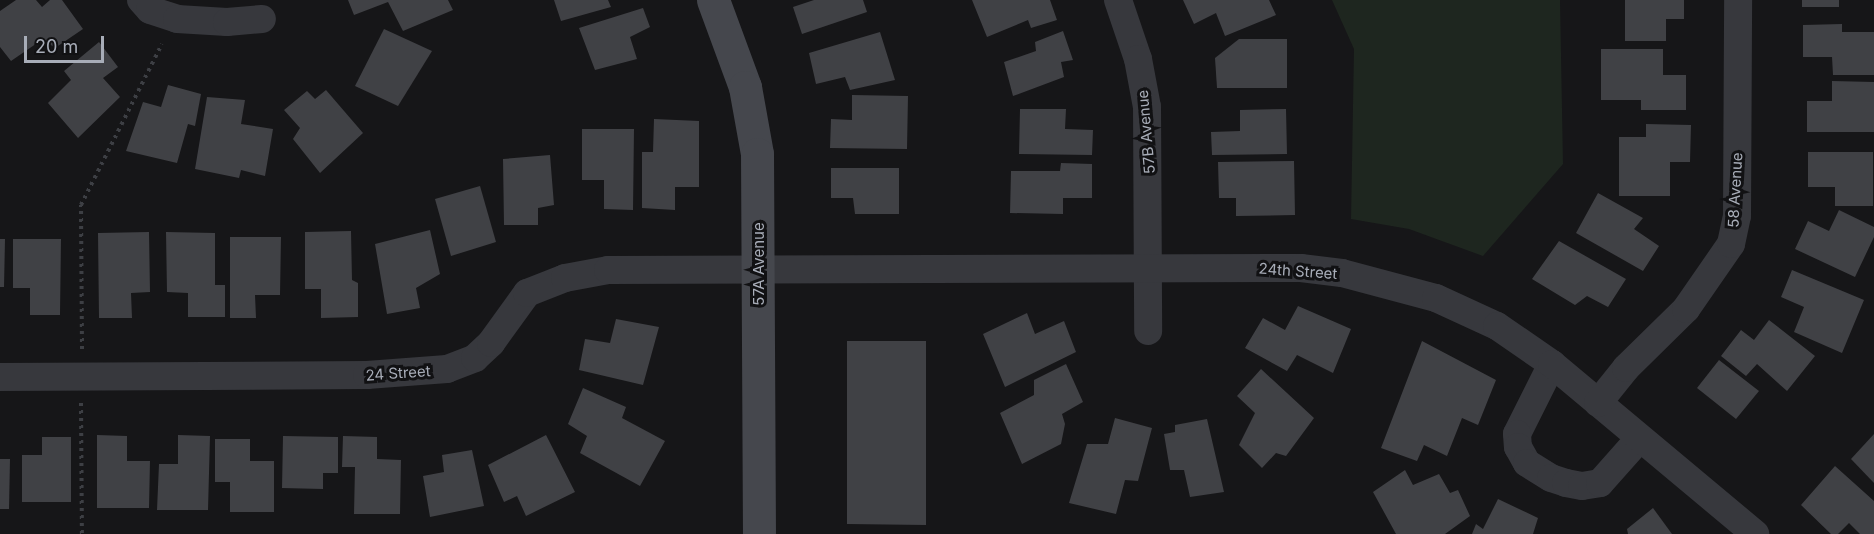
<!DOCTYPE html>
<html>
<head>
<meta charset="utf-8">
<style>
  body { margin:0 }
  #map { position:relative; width:1874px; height:534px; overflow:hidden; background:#161618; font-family:Inter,sans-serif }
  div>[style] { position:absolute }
  .green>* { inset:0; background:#1e261f }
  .building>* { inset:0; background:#404145 }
  .path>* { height:4px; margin-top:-2px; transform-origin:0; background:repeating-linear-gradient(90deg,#3d3f44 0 3px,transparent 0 7.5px) }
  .street>* { height:28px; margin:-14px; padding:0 14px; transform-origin:14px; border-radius:14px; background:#37383d }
  .secondary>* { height:33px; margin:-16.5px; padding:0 16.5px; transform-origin:16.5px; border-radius:16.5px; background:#45474d }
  span { translate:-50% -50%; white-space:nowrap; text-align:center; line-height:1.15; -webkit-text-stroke:6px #111113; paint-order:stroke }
  .street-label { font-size:15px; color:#a8adb8 }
  .scale { position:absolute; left:24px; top:36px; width:80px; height:27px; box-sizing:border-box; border:3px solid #a8adb8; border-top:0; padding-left:8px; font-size:18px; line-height:21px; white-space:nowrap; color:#a8adb8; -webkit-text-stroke:4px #111113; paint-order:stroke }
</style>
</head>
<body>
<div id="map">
  <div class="green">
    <div style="clip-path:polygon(1332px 0,1560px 0,1563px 164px,1483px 256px,1409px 229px,1351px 219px,1354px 49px)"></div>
  </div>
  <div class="building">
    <div style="clip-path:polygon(16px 0,36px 0,42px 7px,50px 0,62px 0,83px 29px,55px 48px,43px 39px,11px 61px,0 47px,0 11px)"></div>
    <div style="clip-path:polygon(348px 0,448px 0,453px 10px,403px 31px,388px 2px,354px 15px)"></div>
    <div style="clip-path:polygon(554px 0,608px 0,611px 7px,561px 21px)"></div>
    <div style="clip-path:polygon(814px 0,863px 0,867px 12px,802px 34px,793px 7px)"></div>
    <div style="clip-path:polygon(972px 0,1050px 0,1057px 20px,1031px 28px,1028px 20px,987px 37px)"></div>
    <div style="clip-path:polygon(1183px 0,1269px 0,1276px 15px,1225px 36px,1216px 13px,1194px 24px)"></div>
    <div style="clip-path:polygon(1625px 0,1684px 0,1684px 19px,1666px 19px,1666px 41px,1625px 41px)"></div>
    <div style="clip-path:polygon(1802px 0,1839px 0,1839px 7px,1802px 7px)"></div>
    <div style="clip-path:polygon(643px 8px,650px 27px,630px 37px,637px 59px,595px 70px,579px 28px)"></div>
    <div style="clip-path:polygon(1842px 24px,1842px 32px,1874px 32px,1874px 75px,1833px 75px,1832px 57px,1803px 57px,1803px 25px)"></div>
    <div style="clip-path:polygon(384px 29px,432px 51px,398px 106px,355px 86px)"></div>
    <div style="clip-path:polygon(1063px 31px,1073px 60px,1061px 62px,1064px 77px,1013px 96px,1004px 62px,1036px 51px,1035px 42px)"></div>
    <div style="clip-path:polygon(880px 32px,895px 80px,850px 90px,845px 77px,816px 84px,809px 53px)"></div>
    <div style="clip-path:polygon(1239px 39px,1287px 39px,1287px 88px,1217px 88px,1215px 58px)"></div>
    <div style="clip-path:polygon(99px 42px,118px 67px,103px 78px,120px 97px,78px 138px,48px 103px,71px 80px,64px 71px)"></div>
    <div style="clip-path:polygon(1601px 49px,1663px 49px,1663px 75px,1686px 75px,1686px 110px,1641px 110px,1641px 100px,1601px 100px)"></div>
    <div style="clip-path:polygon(1832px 81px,1874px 82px,1874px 132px,1807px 132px,1807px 101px,1832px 101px)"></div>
    <div style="clip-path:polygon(168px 85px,201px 94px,195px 126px,188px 124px,177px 163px,126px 151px,143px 102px,161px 107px)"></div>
    <div style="clip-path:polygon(326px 90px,363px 133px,320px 173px,293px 139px,300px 128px,284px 110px,307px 91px,315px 99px)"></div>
    <div style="clip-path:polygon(852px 95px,908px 96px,907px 149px,830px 148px,831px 119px,852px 120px)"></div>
    <div style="clip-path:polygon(207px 97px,245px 100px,241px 124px,273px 129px,265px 176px,241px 170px,239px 178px,195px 169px)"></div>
    <div style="clip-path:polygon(1020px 109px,1066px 109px,1065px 129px,1093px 130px,1092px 155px,1019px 154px)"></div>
    <div style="clip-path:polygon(1286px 109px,1287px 154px,1212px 155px,1211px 132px,1240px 131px,1240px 110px)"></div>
    <div style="clip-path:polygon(654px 119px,699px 121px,699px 187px,675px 187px,675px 210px,642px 208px,642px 152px,653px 152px)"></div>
    <div style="clip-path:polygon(1646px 124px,1691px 125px,1690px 162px,1670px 162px,1670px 196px,1619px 196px,1619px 137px,1646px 137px)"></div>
    <div style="clip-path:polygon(582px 129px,634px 129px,633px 210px,604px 209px,604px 180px,582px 180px)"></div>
    <div style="clip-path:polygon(1808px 152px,1873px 152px,1873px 206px,1835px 206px,1835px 187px,1808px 187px)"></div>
    <div style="clip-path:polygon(550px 155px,554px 205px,538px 208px,538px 225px,504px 225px,503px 159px)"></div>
    <div style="clip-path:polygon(1294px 161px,1295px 215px,1236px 216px,1236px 198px,1219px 198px,1218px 162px)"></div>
    <div style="clip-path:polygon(1061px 163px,1092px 164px,1092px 198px,1063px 198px,1063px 214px,1010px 213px,1011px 171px,1060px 171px)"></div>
    <div style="clip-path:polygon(831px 168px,899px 168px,899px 214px,855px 214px,853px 198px,831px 198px)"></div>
    <div style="clip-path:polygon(480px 186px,496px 242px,451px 256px,435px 199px)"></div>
    <div style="clip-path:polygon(1598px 193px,1643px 218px,1634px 229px,1659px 246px,1643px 271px,1576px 233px)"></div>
    <div style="clip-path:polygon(1839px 210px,1874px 227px,1874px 237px,1855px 277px,1795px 249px,1808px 221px,1829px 231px)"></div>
    <div style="clip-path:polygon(430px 230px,440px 274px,416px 288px,420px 308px,387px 314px,375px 244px)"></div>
    <div style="clip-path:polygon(351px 231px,352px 280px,358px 283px,358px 317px,321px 318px,321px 289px,305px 289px,305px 232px)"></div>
    <div style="clip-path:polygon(149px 232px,150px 292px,131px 293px,132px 318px,99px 318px,98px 233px)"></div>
    <div style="clip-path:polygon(166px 232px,215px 233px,215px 285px,225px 285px,225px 317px,188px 317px,188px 293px,167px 292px)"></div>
    <div style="clip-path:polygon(230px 237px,281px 237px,280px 295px,255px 295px,256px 318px,230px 318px)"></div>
    <div style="clip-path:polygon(0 239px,5px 239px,4px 287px,0 287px)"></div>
    <div style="clip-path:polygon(13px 239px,61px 239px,60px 315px,30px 315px,30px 288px,13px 288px)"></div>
    <div style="clip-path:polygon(1559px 241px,1626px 279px,1608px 307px,1587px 296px,1575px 305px,1532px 279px)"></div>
    <div style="clip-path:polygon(1792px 270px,1864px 300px,1842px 353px,1794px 332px,1804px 307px,1781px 297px)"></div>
    <div style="clip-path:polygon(1298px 306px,1351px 329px,1333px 373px,1297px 355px,1287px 371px,1245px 348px,1263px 318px,1285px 330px)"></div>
    <div style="clip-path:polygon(1027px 313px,1035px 334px,1064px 321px,1076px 352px,1005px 387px,983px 334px)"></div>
    <div style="clip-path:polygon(616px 319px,659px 327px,643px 385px,579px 370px,585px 339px,610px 343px)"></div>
    <div style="clip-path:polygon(1769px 320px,1815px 356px,1787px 391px,1757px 364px,1746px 376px,1721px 356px,1741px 330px,1754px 340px)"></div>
    <div style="clip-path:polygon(847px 341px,926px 341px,926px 525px,847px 524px)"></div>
    <div style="clip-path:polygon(1422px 341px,1496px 380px,1478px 425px,1462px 418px,1447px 456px,1424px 445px,1417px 461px,1381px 448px)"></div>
    <div style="clip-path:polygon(1719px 360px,1759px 391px,1736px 419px,1697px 388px)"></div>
    <div style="clip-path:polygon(1066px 364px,1083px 402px,1062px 414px,1065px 424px,1061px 444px,1022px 464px,1000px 413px,1034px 395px,1034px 380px)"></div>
    <div style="clip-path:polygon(1261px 369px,1314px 418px,1286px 456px,1276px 453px,1262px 468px,1239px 445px,1255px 413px,1237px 396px)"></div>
    <div style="clip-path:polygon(583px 388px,626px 407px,622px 418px,665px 441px,640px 486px,580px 453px,587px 436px,568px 424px)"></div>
    <div style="clip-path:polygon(1115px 418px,1152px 428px,1138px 481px,1125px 480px,1116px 514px,1069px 503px,1087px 444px,1108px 444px)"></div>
    <div style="clip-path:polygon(1207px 419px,1224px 492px,1190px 497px,1184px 470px,1170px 470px,1164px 434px,1175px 432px,1175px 425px)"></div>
    <div style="clip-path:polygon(1874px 434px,1874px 483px,1851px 459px)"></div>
    <div style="clip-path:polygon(97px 435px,127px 436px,127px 461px,150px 461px,149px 508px,97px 508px)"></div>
    <div style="clip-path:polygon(178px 435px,210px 436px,208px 510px,157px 510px,159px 464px,178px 464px)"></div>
    <div style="clip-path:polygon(546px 435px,575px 492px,526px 516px,517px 496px,504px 502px,488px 465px)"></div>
    <div style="clip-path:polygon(283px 436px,338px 437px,338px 473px,323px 473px,323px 489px,282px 488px)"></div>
    <div style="clip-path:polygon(343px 436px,377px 437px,377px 459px,401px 460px,400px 514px,354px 514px,355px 467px,342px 467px)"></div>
    <div style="clip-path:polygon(42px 437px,71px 437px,71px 502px,22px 502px,22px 455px,42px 455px)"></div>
    <div style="clip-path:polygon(215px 439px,250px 439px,250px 461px,274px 461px,274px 512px,230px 512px,230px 482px,215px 482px)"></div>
    <div style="clip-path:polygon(472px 450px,484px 506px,430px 517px,423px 476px,444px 472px,442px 455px)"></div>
    <div style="clip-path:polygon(0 459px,10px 459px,9px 509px,0 509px)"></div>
    <div style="clip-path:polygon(1835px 466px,1874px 501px,1874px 534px,1860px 534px,1849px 523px,1838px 534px,1831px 534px,1801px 505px)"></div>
    <div style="clip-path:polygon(1405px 470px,1413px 485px,1439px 474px,1450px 493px,1458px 490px,1470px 516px,1445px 534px,1396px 534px,1373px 492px)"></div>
    <div style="clip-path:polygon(1498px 499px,1538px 518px,1533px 534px,1472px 534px,1476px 524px,1483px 529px)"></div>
    <div style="clip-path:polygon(1653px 508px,1672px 534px,1628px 534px,1627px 529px)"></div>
  </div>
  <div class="path">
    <div style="left:82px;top:349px;width:144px;rotate:-90.4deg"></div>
    <div style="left:81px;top:205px;width:180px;rotate:-63.3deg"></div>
    <div style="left:81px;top:403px;width:131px;rotate:89.6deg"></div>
  </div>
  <div class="street">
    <div style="left:141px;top:0;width:13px;rotate:48deg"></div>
    <div style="left:150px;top:10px;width:28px;rotate:18deg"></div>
    <div style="left:177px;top:19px;width:50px;rotate:3.4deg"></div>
    <div style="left:227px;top:22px;width:35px;rotate:-5deg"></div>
    <div style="left:1118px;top:0;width:62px;rotate:71.3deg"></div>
    <div style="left:1138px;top:59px;width:49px;rotate:79.4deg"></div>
    <div style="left:1147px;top:107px;width:224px;rotate:89.7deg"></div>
    <div style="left:1552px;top:364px;width:78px;rotate:116.6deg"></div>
    <div style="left:1517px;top:434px;width:13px;rotate:86deg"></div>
    <div style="left:1518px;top:447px;width:18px;rotate:61deg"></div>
    <div style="left:1527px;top:463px;width:28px;rotate:32deg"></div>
    <div style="left:1551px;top:478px;width:16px;rotate:18deg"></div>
    <div style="left:1566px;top:483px;width:16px;rotate:11deg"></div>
    <div style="left:1582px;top:486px;width:18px;rotate:-9deg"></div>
    <div style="left:1600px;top:483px;width:59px;rotate:-48.4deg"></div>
    <div style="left:0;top:377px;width:367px;rotate:-0.3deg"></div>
    <div style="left:367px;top:375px;width:80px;rotate:-4.3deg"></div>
    <div style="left:447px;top:369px;width:30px;rotate:-21deg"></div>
    <div style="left:475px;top:358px;width:22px;rotate:-43deg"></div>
    <div style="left:491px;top:343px;width:62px;rotate:-54.2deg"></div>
    <div style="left:527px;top:293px;width:41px;rotate:-21.5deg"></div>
    <div style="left:565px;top:278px;width:44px;rotate:-10.5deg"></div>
    <div style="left:608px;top:270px;width:693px;rotate:-0.17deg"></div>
    <div style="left:1301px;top:268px;width:41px;rotate:7deg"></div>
    <div style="left:1342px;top:273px;width:97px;rotate:14.9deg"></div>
    <div style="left:1436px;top:298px;width:67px;rotate:24.7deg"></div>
    <div style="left:1497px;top:326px;width:67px;rotate:34.6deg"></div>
    <div style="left:1552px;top:364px;width:265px;rotate:39.9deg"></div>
    <div style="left:1598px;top:403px;width:45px;rotate:-51.3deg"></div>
    <div style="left:1626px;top:368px;width:84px;rotate:-44.5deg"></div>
    <div style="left:1686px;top:309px;width:79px;rotate:-55.3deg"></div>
    <div style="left:1731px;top:244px;width:29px;rotate:-78deg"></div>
    <div style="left:1737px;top:216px;width:216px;rotate:-89.7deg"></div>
  </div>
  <div class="secondary">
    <div style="left:713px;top:0;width:93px;rotate:69.8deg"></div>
    <div style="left:745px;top:87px;width:68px;rotate:79.8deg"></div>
    <div style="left:757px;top:154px;width:380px;rotate:89.7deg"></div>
  </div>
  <div class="street-label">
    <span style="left:1146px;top:132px;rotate:-95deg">57B Avenue</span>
    <span style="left:1735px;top:190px;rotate:-87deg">58 Avenue</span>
    <span style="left:759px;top:264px;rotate:-90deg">57A Avenue</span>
    <span style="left:1298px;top:271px;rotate:4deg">24th Street</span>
    <span style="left:398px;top:373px;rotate:-4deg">24 Street</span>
  </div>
  <div class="scale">20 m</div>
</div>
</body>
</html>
